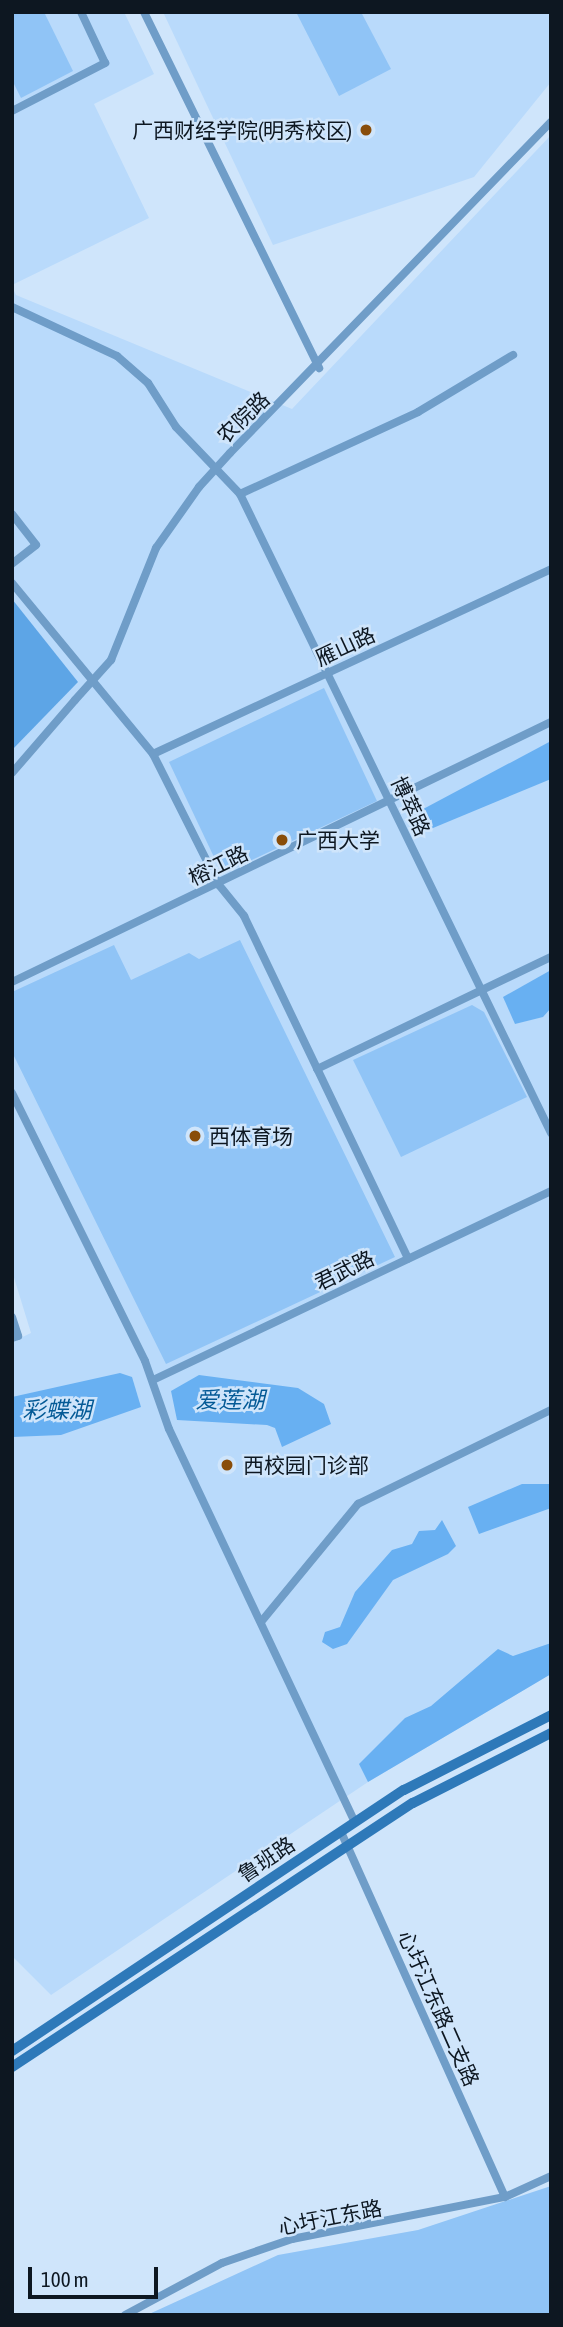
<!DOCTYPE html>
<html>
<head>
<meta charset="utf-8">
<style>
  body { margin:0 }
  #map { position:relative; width:563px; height:2327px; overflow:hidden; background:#cfe5fb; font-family:"Asap Condensed","Noto Sans SC",sans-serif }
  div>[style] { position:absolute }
  .built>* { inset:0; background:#b9dafb }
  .green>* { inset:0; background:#90c4f6 }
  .forest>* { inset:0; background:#5da5e6 }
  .water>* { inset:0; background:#68b0f2 }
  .minor>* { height:8px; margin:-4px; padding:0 4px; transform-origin:4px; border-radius:4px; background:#6f9dc8 }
  .secondary>* { height:10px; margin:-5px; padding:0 5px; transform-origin:5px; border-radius:5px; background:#2e79b9 }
  .minor-bridge>* { height:8px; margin:-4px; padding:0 4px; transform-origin:4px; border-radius:4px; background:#6f9dc8 }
  .dots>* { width:19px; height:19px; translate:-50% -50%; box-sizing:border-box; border:4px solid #cfe5fb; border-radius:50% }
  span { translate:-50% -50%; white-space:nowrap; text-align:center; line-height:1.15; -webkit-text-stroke:5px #cfe5fb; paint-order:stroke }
  .poi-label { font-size:21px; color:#0d1721 }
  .right { translate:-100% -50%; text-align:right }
  .left { translate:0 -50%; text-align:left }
  .street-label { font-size:21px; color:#0d1721 }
  .water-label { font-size:23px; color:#045a96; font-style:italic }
  .frame { position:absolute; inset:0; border:14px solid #0d1721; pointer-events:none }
  .scale { position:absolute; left:28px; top:2267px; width:130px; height:32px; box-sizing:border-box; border:4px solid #0d1721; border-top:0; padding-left:9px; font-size:21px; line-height:24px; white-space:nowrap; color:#0d1721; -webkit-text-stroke:5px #cfe5fb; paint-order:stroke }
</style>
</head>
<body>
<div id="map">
  <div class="built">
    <div style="clip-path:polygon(12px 12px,124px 12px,154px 74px,94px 104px,149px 218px,12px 285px)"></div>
    <div style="clip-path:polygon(163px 12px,551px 12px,551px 82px,474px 177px,273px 245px)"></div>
    <div style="clip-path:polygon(551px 135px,551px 1674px,368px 1782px,51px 1995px,12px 1956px,12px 1342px,31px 1333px,12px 1271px,12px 287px,16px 295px,292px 409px)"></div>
  </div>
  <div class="green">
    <div style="clip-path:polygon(12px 12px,44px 12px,73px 71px,21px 98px,12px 80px)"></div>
    <div style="clip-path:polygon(296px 12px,361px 12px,391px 69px,339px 96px)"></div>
    <div style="clip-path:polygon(324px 688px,377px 801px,222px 874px,169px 762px)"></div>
    <div style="clip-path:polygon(240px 940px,395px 1257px,166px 1364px,12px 1052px,12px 992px,114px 945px,131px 980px,189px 953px,199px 959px)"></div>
    <div style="clip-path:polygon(472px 1005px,484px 1012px,527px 1097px,401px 1157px,353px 1060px)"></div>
    <div style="clip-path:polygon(551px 2186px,551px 2315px,147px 2315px,278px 2255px,418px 2230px)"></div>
  </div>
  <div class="forest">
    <div style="clip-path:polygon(12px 599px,78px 682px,12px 750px)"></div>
  </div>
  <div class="water">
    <div style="clip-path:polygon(551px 741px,551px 779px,421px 833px,412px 815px)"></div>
    <div style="clip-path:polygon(551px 970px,551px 1008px,543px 1017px,515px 1024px,503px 997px)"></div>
    <div style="clip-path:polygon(120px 1373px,132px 1377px,141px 1407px,61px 1435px,12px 1437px,12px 1397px)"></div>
    <div style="clip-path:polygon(199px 1375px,298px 1388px,324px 1404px,331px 1424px,282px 1447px,275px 1428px,267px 1425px,177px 1420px,171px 1391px)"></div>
    <div style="clip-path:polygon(522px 1484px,551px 1484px,551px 1508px,479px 1534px,468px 1507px)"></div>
    <div style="clip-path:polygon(442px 1520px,456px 1546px,448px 1554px,393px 1580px,347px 1644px,333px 1649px,322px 1642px,325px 1632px,340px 1627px,355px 1592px,392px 1550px,412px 1544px,419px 1531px,435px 1530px)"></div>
    <div style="clip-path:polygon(551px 1643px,551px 1674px,368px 1782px,359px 1764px,405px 1718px,431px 1706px,498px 1649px,513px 1656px)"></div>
  </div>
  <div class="minor">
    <div style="left:144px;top:12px;width:397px;rotate:63.8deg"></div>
    <div style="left:12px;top:111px;width:105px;rotate:-27.3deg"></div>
    <div style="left:105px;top:63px;width:56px;rotate:-115.2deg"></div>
    <div style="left:12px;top:307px;width:116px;rotate:25deg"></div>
    <div style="left:117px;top:356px;width:41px;rotate:41.1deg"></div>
    <div style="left:148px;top:383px;width:52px;rotate:57.5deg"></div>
    <div style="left:176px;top:427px;width:93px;rotate:46.3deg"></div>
    <div style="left:240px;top:494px;width:711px;rotate:64.05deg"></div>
    <div style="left:230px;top:453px;width:461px;rotate:-45.9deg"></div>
    <div style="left:240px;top:494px;width:196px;rotate:-24.7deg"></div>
    <div style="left:418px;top:412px;width:111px;rotate:-31deg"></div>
    <div style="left:12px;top:514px;width:39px;rotate:52deg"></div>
    <div style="left:36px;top:545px;width:31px;rotate:142deg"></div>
    <div style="left:12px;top:583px;width:222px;rotate:50.5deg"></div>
    <div style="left:153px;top:754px;width:147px;rotate:63.3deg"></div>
    <div style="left:219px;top:885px;width:40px;rotate:51deg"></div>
    <div style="left:244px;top:916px;width:380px;rotate:64.4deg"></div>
    <div style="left:111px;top:660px;width:121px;rotate:-68.1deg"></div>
    <div style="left:156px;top:548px;width:75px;rotate:-54.8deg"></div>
    <div style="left:153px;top:754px;width:439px;rotate:-24.9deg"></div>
    <div style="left:12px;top:773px;width:96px;rotate:-49.2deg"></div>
    <div style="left:12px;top:982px;width:598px;rotate:-25.75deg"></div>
    <div style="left:317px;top:1069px;width:259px;rotate:-25.6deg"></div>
    <div style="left:12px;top:1093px;width:299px;rotate:63.6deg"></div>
    <div style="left:145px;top:1361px;width:72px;rotate:70.6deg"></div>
    <div style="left:169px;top:1429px;width:435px;rotate:64.7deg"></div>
    <div style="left:12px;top:1317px;width:20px;rotate:72deg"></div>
    <div style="left:18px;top:1336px;width:6px;rotate:162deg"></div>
    <div style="left:153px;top:1380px;width:441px;rotate:-25.4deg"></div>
    <div style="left:261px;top:1622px;width:153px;rotate:-50.6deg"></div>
    <div style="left:358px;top:1504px;width:215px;rotate:-26deg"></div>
    <div style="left:341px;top:1832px;width:400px;rotate:65.8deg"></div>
    <div style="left:125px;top:2315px;width:110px;rotate:-28.2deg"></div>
    <div style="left:222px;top:2263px;width:74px;rotate:-18.9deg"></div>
    <div style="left:292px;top:2239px;width:217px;rotate:-11.2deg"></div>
    <div style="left:505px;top:2197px;width:51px;rotate:-24.5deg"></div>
  </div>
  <div class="secondary">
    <div style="left:12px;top:2051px;width:471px;rotate:-33.7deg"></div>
    <div style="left:404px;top:1790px;width:165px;rotate:-27deg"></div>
    <div style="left:12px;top:2067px;width:480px;rotate:-33.4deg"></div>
    <div style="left:413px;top:1803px;width:155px;rotate:-26.9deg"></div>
  </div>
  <div class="minor-bridge">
    <div style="left:199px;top:487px;width:46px;rotate:-47.6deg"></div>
    <div style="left:75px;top:700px;width:54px;rotate:-48deg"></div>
  </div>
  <div class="dots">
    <div style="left:366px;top:130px;background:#894d09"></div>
    <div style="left:282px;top:840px;background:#894d09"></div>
    <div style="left:195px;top:1136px;background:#894d09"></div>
    <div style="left:227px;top:1465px;background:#894d09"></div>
  </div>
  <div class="poi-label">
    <span class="right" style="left:352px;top:130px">广西财经学院(明秀校区)</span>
    <span class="left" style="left:296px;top:840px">广西大学</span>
    <span class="left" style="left:209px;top:1136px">西体育场</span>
    <span class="left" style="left:243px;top:1465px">西校园门诊部</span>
  </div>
  <div class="street-label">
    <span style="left:243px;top:417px;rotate:-44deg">农院路</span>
    <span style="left:345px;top:646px;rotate:-25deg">雁山路</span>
    <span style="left:411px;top:806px;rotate:65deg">博萃路</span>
    <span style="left:218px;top:865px;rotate:-26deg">榕江路</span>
    <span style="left:344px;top:1270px;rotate:-26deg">君武路</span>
    <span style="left:266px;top:1859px;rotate:-34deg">鲁班路</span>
    <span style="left:439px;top:2008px;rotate:66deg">心圩江东路二支路</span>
    <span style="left:330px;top:2217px;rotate:-11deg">心圩江东路</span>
  </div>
  <div class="water-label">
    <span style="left:230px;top:1400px">爱莲湖</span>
    <span style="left:57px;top:1410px">彩蝶湖</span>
  </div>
  <div class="frame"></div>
  <div class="scale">100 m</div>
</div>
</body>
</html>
